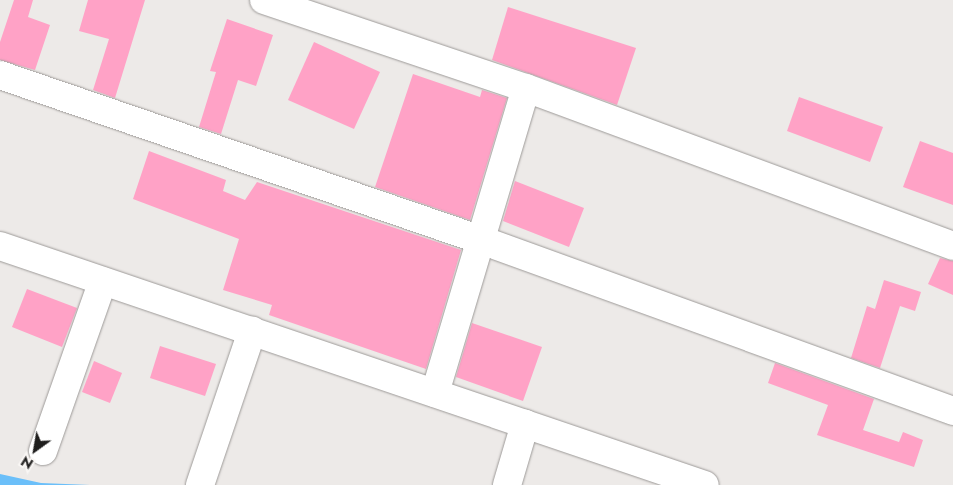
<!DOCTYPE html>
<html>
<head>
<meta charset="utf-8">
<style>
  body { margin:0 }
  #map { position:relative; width:953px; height:485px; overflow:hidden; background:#edeae8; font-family:Jost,sans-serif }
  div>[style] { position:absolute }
  .water>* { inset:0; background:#6bbff9 }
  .building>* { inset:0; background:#ffa2c6 }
  .roads { filter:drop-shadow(0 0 1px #9d9a98) drop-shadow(0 0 1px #9d9a98) }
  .minor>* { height:28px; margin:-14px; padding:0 14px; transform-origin:14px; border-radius:14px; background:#fff }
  span { translate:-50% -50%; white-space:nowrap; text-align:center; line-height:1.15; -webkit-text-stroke:5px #faf7f5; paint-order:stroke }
  .north { position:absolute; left:10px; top:425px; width:50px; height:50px; -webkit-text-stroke:4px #faf7f5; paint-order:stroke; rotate:212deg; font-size:14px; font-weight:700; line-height:20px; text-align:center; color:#1f1e1d }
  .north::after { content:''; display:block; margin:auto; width:18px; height:22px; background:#1f1e1d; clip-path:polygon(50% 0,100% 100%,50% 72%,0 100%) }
</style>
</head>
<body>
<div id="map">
  <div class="water">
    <div style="clip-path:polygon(0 474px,41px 483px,90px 485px,0 485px)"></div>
  </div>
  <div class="building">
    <div style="clip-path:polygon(14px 0,33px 0,28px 17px,50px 25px,35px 70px,0 60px,0 42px)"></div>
    <div style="clip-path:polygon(88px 0,145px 0,115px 98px,93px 90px,109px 39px,79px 31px)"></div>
    <div style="clip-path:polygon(508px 7px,636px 48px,617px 105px,492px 60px)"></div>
    <div style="clip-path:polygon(227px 19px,273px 35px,256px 86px,238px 80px,221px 134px,199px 127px,216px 72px,210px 71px)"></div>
    <div style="clip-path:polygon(314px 42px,380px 72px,354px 129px,288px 100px)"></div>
    <div style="clip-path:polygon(413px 74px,480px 97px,482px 90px,507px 98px,470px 220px,375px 187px)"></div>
    <div style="clip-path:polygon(799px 97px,883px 127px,870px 162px,787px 131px)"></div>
    <div style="clip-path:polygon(920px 141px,953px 153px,953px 205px,903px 187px)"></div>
    <div style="clip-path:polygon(149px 151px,226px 180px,223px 191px,245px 200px,257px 182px,461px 250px,426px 369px,269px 315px,272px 305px,223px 290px,239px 239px,133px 199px)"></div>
    <div style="clip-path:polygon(515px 181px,584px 208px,569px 247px,503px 221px)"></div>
    <div style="clip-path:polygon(940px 258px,953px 261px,953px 295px,928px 284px)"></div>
    <div style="clip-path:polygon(884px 280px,921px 292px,915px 311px,900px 306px,880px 368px,851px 358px,867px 306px,875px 309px)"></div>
    <div style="clip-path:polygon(27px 289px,77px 308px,62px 347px,12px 327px)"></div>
    <div style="clip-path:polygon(472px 323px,542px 347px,523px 401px,456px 377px)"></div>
    <div style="clip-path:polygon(160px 346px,216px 364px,205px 396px,150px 378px)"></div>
    <div style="clip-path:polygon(94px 361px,122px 373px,110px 403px,82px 392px)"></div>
    <div style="clip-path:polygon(775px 363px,874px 399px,863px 430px,899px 442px,903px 432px,923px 440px,914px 467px,817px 435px,828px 405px,768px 383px)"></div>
  </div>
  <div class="roads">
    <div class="minor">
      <div style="left:264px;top:0;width:276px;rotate:18.6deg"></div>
      <div style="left:526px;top:88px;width:455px;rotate:20.3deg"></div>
      <div style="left:0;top:75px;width:509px;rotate:18.93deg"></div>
      <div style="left:481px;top:240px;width:502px;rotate:19.91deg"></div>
      <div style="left:0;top:246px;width:744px;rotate:18.73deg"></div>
      <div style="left:435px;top:393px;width:318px;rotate:-73.4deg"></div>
      <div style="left:43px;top:451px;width:180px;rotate:-70.6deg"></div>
      <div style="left:200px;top:485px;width:163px;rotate:-71.3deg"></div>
      <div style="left:507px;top:485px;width:64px;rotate:-73.6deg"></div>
    </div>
  </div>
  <div class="north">N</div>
</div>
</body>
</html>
